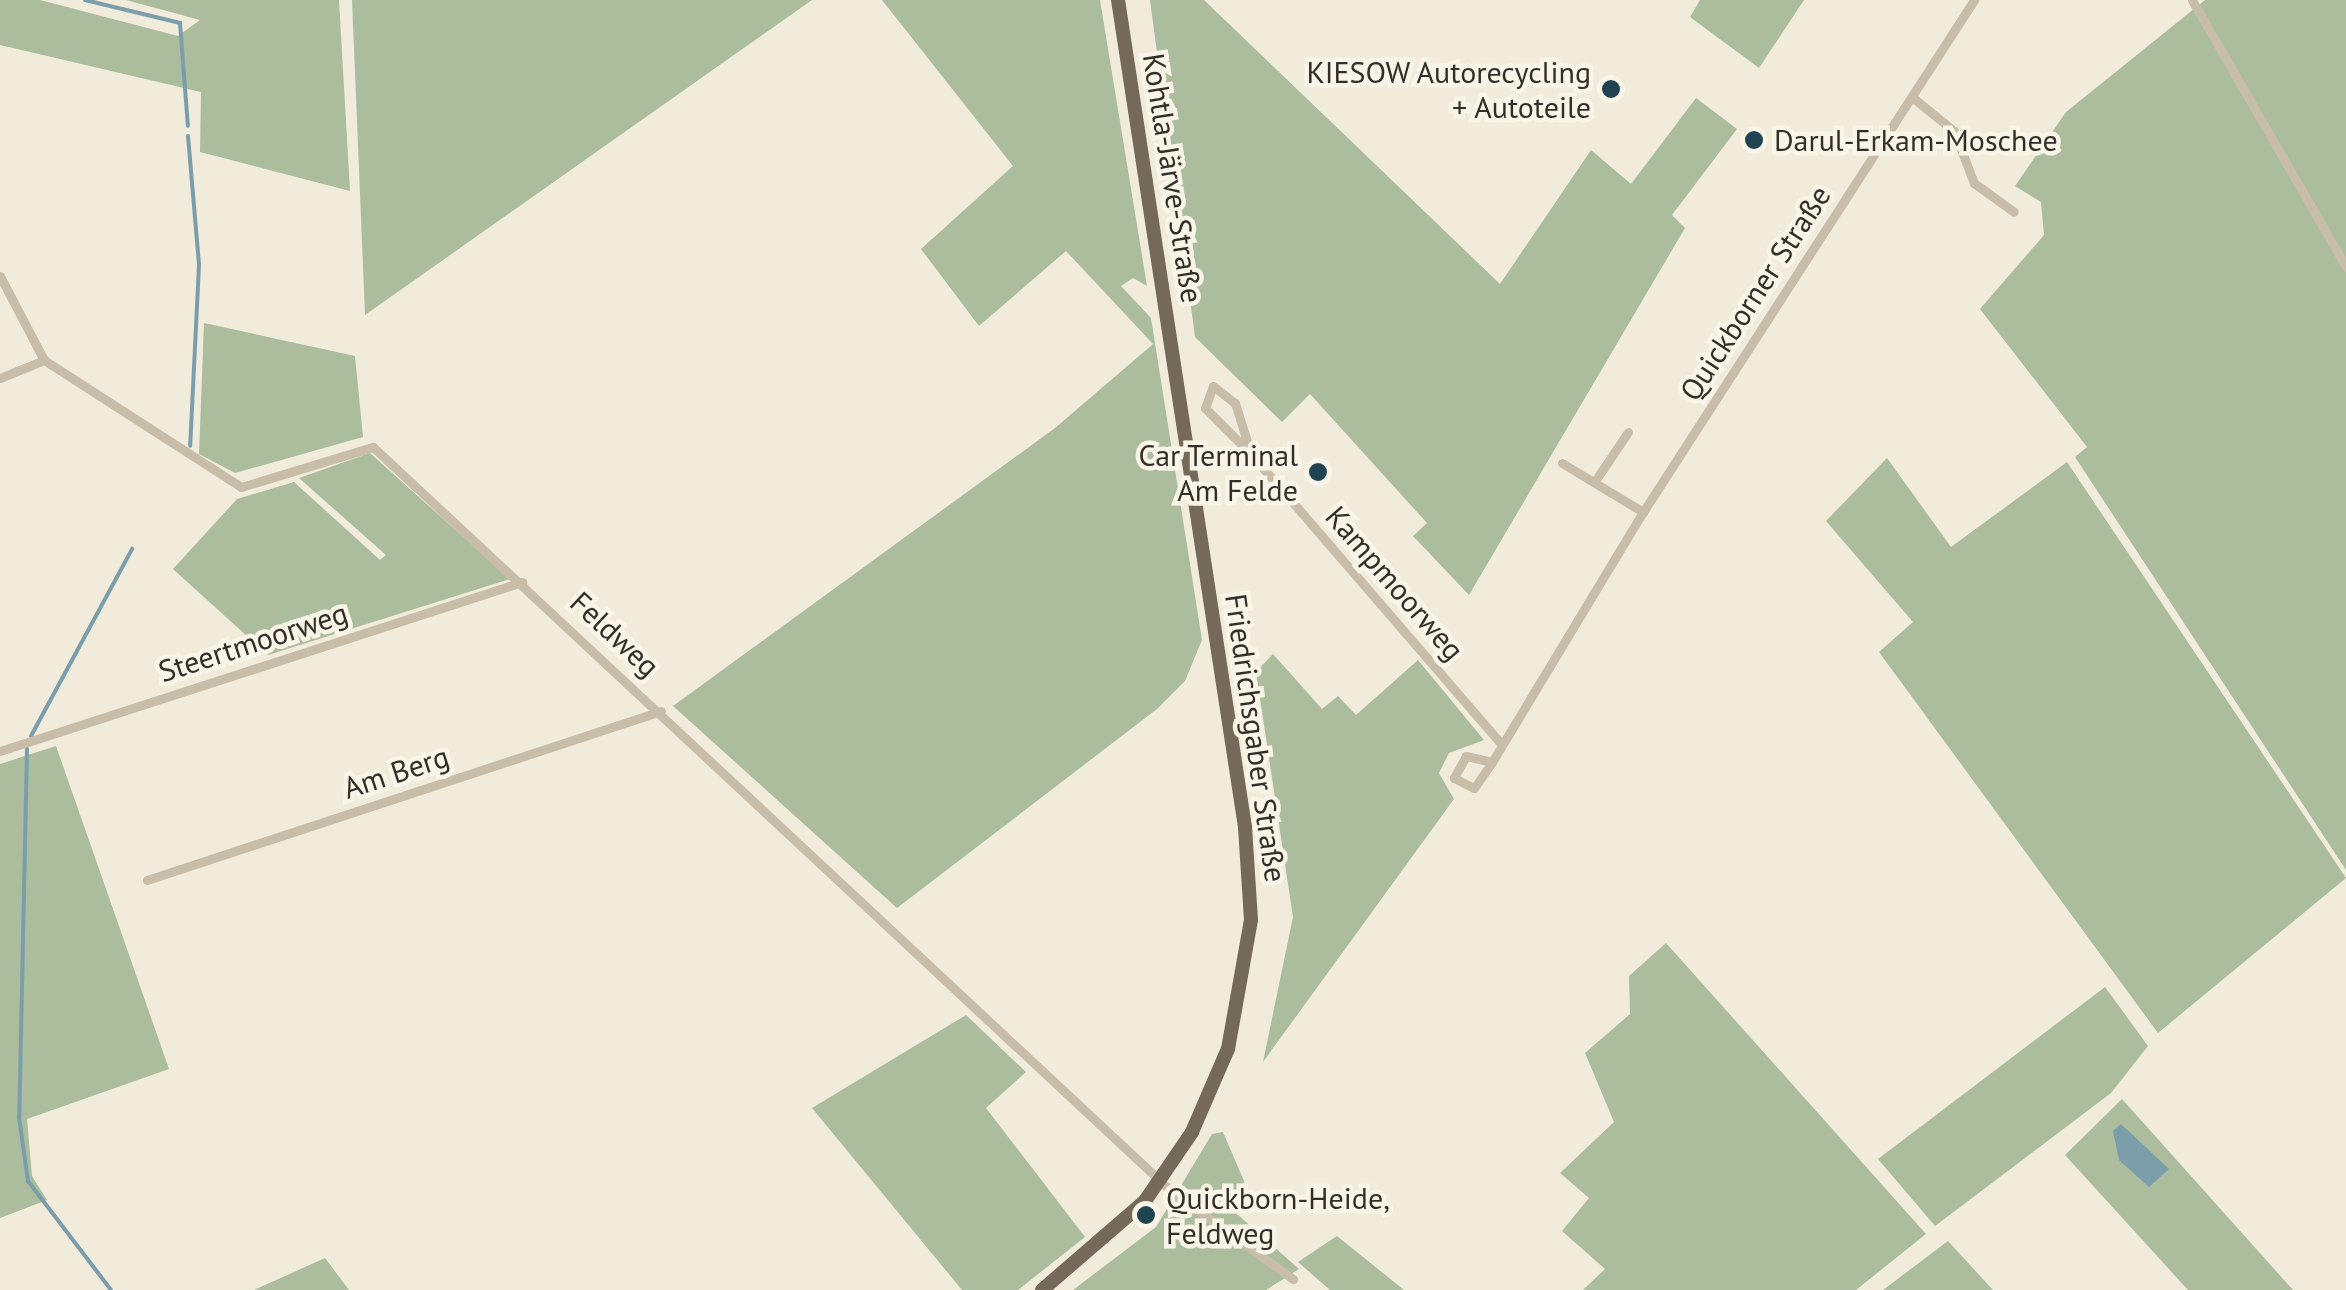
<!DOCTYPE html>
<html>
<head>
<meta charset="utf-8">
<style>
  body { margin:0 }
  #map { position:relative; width:2346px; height:1290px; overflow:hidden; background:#f0ebdb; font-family:"PT Sans",sans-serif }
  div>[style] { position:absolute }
  .green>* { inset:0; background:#abbd9c }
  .water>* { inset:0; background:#7c9eab }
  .stream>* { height:4px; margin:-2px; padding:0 2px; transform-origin:2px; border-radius:2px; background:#7c9eab }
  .street>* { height:9px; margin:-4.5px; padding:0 4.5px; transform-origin:4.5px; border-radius:4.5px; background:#c7bda8 }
  .primary>* { height:14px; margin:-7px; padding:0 7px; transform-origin:7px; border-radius:7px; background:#75695a }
  .dots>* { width:28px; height:28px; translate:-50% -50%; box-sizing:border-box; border:5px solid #f8f4e7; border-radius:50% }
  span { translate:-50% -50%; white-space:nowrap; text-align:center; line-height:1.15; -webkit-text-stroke:9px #f8f4e7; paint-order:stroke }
  .poi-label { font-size:30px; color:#342e28 }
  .right { translate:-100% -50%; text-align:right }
  .left { translate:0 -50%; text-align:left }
  .street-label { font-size:30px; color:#342e28 }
</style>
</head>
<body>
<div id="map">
  <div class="green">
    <div style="clip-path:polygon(0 0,40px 0,178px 36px,200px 20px,126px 0,339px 0,350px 191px,200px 152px,201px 92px,0 45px)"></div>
    <div style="clip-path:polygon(352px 0,812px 0,365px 315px)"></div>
    <div style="clip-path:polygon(882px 0,1100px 0,1147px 286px,1133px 278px,1121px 286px,1151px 318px,1202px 640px,1185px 681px,1157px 709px,897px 908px,673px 706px,1055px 428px,1153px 344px,1066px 251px,979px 326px,921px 249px,1013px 166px)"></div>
    <div style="clip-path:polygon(1150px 0,1204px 0,1500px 284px,1591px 150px,1631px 184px,1696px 98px,1737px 129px,1672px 215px,1685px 228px,1469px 595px,1413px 536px,1427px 523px,1310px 394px,1282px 422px,1195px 337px)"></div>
    <div style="clip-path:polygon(1700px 0,1804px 0,1759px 68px,1690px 17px)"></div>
    <div style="clip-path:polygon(2205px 0,2346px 0,2346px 870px,2075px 457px,2087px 447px,1980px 309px,2044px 235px,2041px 202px,2015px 186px,2066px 112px)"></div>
    <div style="clip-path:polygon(204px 323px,355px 356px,363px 437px,235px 473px,199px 454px)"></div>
    <div style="clip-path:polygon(370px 453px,510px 579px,268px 655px,173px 569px,237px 499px,294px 482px,380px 560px,386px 555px,299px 478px)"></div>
    <div style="clip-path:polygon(1887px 458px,1951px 547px,2067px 462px,2346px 878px,2158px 1033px,1879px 652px,1913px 622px,1826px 521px)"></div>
    <div style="clip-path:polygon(1273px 654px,1322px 709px,1338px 696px,1356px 715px,1418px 660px,1484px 740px,1449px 753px,1439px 773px,1454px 799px,1263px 1062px,1293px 917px,1256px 672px)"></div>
    <div style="clip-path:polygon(56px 746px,169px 1069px,27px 1119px,32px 1176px,47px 1200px,0 1218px,0 764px)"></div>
    <div style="clip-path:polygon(1666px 943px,1926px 1234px,1856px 1290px,1583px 1290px,1605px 1269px,1562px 1231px,1589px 1198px,1560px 1173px,1614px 1122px,1585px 1053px,1630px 1014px,1629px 976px)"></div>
    <div style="clip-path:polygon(2105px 987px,2148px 1046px,2111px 1093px,1935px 1226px,1878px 1159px)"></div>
    <div style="clip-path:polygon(966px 1015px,1026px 1072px,986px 1108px,1085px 1237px,1018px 1290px,962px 1290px,812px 1108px)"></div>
    <div style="clip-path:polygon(2122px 1099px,2293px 1290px,2188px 1290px,2065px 1155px)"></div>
    <div style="clip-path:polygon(1223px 1132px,1244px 1181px,1237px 1214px,1299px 1269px,1266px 1290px,1073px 1290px,1156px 1227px,1212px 1134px)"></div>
    <div style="clip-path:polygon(1337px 1236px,1404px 1290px,1330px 1290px,1298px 1262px)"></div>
    <div style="clip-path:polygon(1948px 1241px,1993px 1290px,1883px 1290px)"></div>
    <div style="clip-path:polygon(325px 1258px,349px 1290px,254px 1290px)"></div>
  </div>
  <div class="water">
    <div style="clip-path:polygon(2121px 1124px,2169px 1169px,2149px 1187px,2119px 1160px,2113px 1131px)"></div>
  </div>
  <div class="stream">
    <div style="left:85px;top:0;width:98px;rotate:13.6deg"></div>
    <div style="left:180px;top:23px;width:103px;rotate:85.6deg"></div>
    <div style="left:188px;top:136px;width:129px;rotate:85.1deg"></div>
    <div style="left:199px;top:265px;width:181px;rotate:92.8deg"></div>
    <div style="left:31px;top:736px;width:213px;rotate:-61.6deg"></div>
    <div style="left:27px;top:749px;width:368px;rotate:91.2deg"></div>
    <div style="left:19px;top:1117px;width:65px;rotate:82deg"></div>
    <div style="left:28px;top:1181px;width:137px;rotate:52.7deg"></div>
  </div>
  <div class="street">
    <div style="left:2192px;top:0;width:308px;rotate:60deg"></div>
    <div style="left:1912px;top:97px;width:54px;rotate:39deg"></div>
    <div style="left:1954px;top:131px;width:56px;rotate:69deg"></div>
    <div style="left:1974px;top:183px;width:49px;rotate:35.9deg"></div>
    <div style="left:0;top:276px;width:95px;rotate:62.4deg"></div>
    <div style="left:44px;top:360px;width:234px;rotate:32.8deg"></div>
    <div style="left:241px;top:487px;width:138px;rotate:-16.9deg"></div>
    <div style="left:373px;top:447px;width:1090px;rotate:42.99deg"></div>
    <div style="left:1170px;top:1190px;width:152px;rotate:35.9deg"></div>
    <div style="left:0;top:378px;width:48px;rotate:-22.2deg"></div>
    <div style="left:1251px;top:454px;width:65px;rotate:-135deg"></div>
    <div style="left:1205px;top:408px;width:23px;rotate:-70deg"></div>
    <div style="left:1213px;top:386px;width:28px;rotate:38deg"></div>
    <div style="left:1235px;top:403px;width:53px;rotate:72.6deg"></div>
    <div style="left:1251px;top:454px;width:384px;rotate:49.2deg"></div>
    <div style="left:1562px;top:463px;width:95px;rotate:31.2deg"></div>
    <div style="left:1595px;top:481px;width:59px;rotate:-56deg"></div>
    <div style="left:0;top:751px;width:549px;rotate:-17.94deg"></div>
    <div style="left:1492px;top:762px;width:27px;rotate:-167deg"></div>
    <div style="left:1466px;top:756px;width:25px;rotate:119deg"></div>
    <div style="left:1454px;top:778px;width:22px;rotate:27deg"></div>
    <div style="left:1474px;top:788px;width:32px;rotate:-55deg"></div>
    <div style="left:1492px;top:762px;width:292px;rotate:-58.9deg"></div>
    <div style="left:1643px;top:512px;width:610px;rotate:-57.12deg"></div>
    <div style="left:147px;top:880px;width:541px;rotate:-18.2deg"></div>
  </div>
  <div class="primary">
    <div style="left:1042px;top:1290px;width:136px;rotate:-40.8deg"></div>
    <div style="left:1145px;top:1201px;width:83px;rotate:-55.7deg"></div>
    <div style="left:1192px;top:1132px;width:90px;rotate:-66.6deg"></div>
    <div style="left:1228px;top:1049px;width:131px;rotate:-79.9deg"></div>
    <div style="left:1251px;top:920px;width:93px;rotate:-93.7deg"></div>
    <div style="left:1245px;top:827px;width:837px;rotate:-98.73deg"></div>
  </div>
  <div class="dots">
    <div style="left:1611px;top:89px;background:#204352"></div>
    <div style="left:1754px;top:140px;background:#204352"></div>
    <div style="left:1318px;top:472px;background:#204352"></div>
    <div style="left:1146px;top:1215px;background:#204352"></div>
  </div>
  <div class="poi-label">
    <span class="right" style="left:1591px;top:89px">KIESOW Autorecycling<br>+ Autoteile</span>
    <span class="left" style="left:1774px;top:140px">Darul-Erkam-Moschee</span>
    <span class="right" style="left:1298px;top:472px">Car Terminal<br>Am Felde</span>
    <span class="left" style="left:1166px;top:1215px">Quickborn-Heide,<br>Feldweg</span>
  </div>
  <div class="street-label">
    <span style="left:1173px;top:178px;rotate:81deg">Kohtla-Järve-Straße</span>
    <span style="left:1755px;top:293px;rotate:-57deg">Quickborner Straße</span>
    <span style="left:1395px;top:583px;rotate:49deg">Kampmoorweg</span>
    <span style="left:615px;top:634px;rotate:43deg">Feldweg</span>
    <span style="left:253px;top:642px;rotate:-18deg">Steertmoorweg</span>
    <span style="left:1256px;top:738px;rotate:82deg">Friedrichsgaber Straße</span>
    <span style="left:396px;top:772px;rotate:-18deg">Am Berg</span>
  </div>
</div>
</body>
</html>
